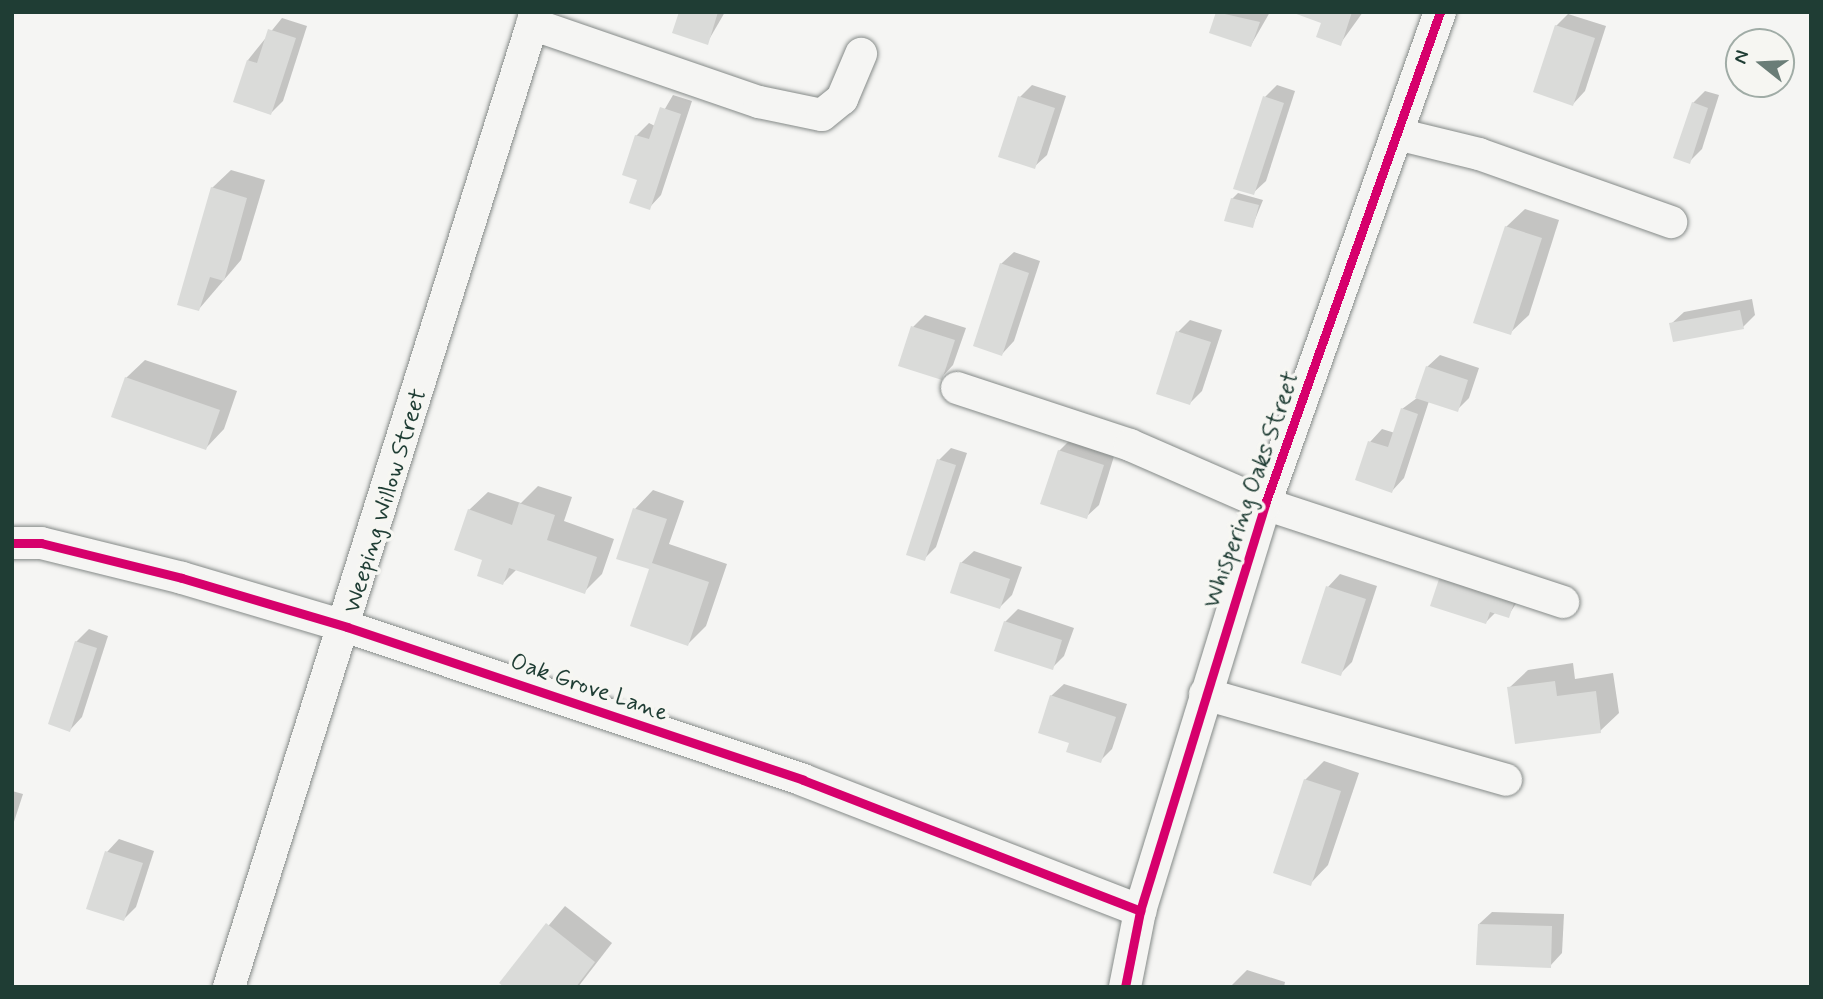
<!DOCTYPE html>
<html>
<head>
<meta charset="utf-8">
<style>
  body { margin:0 }
  #map { position:relative; width:1823px; height:999px; overflow:hidden; background:#f5f5f3; font-family:Mynerve,sans-serif }
  div>[style] { position:absolute }
  .shadow>* { inset:0; background:#0003 }
  .building>* { inset:0; background:#dadbd9 }
  .roads { filter:drop-shadow(0 0 2px #858a88) drop-shadow(0 0 2px #858a88) }
  .minor>* { height:32px; margin:-16px; padding:0 16px; transform-origin:16px; border-radius:16px; background:#f5f5f3 }
  .cycleway>* { height:9px; margin:-4.5px; padding:0 4.5px; transform-origin:4.5px; border-radius:4.5px; background:#d6006c }
  span { translate:-50% -50%; white-space:nowrap; text-align:center; line-height:1.15; -webkit-text-stroke:7px #f6f6f2; paint-order:stroke }
  .street-label { font-size:24px; color:#1f3d34 }
  .frame { position:absolute; inset:0; border:14px solid #1f3d34; pointer-events:none }
  .north { position:absolute; left:1725px; top:28px; width:70px; height:70px; box-sizing:border-box; background:#f6f6f2; border:2px solid #a0aca6; border-radius:50%; rotate:288deg; font-size:19px; font-weight:700; line-height:28px; text-align:center; color:#1f3d34 }
  .north::after { content:''; display:block; margin:auto; width:24px; height:32px; background:#6a7d77; clip-path:polygon(50% 0,100% 100%,50% 72%,0 100%) }
</style>
</head>
<body>
<div id="map">
  <div class="shadow">
    <div style="clip-path:polygon(681px 12px,725px 12px,707px 43px)"></div>
    <div style="clip-path:polygon(1218px 12px,1270px 12px,1251px 45px,1211px 32px)"></div>
    <div style="clip-path:polygon(1295px 12px,1363px 12px,1340px 44px,1323px 22px)"></div>
    <div style="clip-path:polygon(1568px 14px,1606px 26px,1585px 91px,1573px 104px,1556px 26px)"></div>
    <div style="clip-path:polygon(282px 18px,307px 26px,283px 101px,271px 113px,248px 60px)"></div>
    <div style="clip-path:polygon(1032px 85px,1066px 96px,1047px 155px,1034px 167px,1020px 97px)"></div>
    <div style="clip-path:polygon(1277px 85px,1295px 91px,1266px 181px,1253px 193px,1265px 97px)"></div>
    <div style="clip-path:polygon(1705px 91px,1719px 95px,1702px 149px,1689px 162px,1693px 103px)"></div>
    <div style="clip-path:polygon(673px 95px,692px 101px,661px 195px,649px 208px,636px 136px,649px 123px,655px 126px)"></div>
    <div style="clip-path:polygon(231px 170px,265px 180px,241px 260px,199px 309px,212px 188px)"></div>
    <div style="clip-path:polygon(1238px 193px,1263px 200px,1252px 227px,1232px 199px)"></div>
    <div style="clip-path:polygon(1525px 209px,1559px 220px,1529px 315px,1510px 333px,1506px 227px)"></div>
    <div style="clip-path:polygon(1014px 252px,1040px 261px,1014px 341px,1002px 354px,1001px 264px)"></div>
    <div style="clip-path:polygon(1752px 299px,1755px 315px,1743px 327px,1671px 324px,1684px 312px)"></div>
    <div style="clip-path:polygon(925px 315px,966px 328px,953px 365px,941px 378px,913px 327px)"></div>
    <div style="clip-path:polygon(1190px 320px,1222px 330px,1202px 391px,1190px 403px,1178px 332px)"></div>
    <div style="clip-path:polygon(1440px 355px,1479px 368px,1469px 398px,1457px 410px,1429px 401px,1404px 478px,1392px 491px,1370px 442px,1382px 429px,1395px 433px,1402px 409px,1417px 398px,1427px 367px)"></div>
    <div style="clip-path:polygon(145px 360px,237px 391px,224px 429px,206px 448px,126px 378px)"></div>
    <div style="clip-path:polygon(1071px 439px,1115px 453px,1099px 505px,1086px 517px,1059px 451px)"></div>
    <div style="clip-path:polygon(951px 448px,967px 453px,936px 547px,924px 559px,939px 460px)"></div>
    <div style="clip-path:polygon(538px 486px,572px 497px,564px 521px,614px 539px,602px 574px,584px 592px,517px 569px,503px 583px,485px 558px,469px 510px,488px 492px,521px 503px)"></div>
    <div style="clip-path:polygon(653px 490px,684px 501px,669px 544px,727px 564px,706px 626px,688px 644px,651px 568px,635px 509px)"></div>
    <div style="clip-path:polygon(974px 551px,1022px 567px,1012px 595px,1000px 607px,961px 563px)"></div>
    <div style="clip-path:polygon(1340px 574px,1377px 586px,1352px 662px,1340px 674px,1328px 587px)"></div>
    <div style="clip-path:polygon(1526px 588px,1508px 616px,1496px 612px,1486px 622px,1432px 605px)"></div>
    <div style="clip-path:polygon(1018px 609px,1074px 628px,1064px 656px,1052px 668px,1005px 622px)"></div>
    <div style="clip-path:polygon(89px 629px,108px 636px,82px 717px,70px 730px,76px 642px)"></div>
    <div style="clip-path:polygon(1573px 663px,1575px 679px,1613px 673px,1619px 713px,1600px 731px,1509px 688px,1528px 670px)"></div>
    <div style="clip-path:polygon(1064px 684px,1127px 704px,1112px 749px,1100px 761px,1071px 742px,1051px 696px)"></div>
    <div style="clip-path:polygon(1324px 761px,1359px 773px,1328px 865px,1310px 884px,1305px 780px)"></div>
    <div style="clip-path:polygon(12px 791px,23px 794px,12px 828px)"></div>
    <div style="clip-path:polygon(119px 839px,154px 851px,136px 907px,124px 919px,107px 852px)"></div>
    <div style="clip-path:polygon(565px 906px,612px 943px,578px 987px,507px 987px,501px 982px)"></div>
    <div style="clip-path:polygon(1492px 912px,1564px 914px,1562px 953px,1550px 966px,1479px 924px)"></div>
    <div style="clip-path:polygon(1247px 970px,1285px 982px,1284px 987px,1230px 987px)"></div>
  </div>
  <div class="building">
    <div style="clip-path:polygon(679px 12px,718px 12px,708px 45px,672px 33px)"></div>
    <div style="clip-path:polygon(1216px 12px,1260px 22px,1251px 47px,1209px 33px)"></div>
    <div style="clip-path:polygon(1291px 12px,1352px 12px,1341px 46px,1316px 37px,1321px 23px)"></div>
    <div style="clip-path:polygon(1555px 25px,1595px 38px,1573px 106px,1533px 92px)"></div>
    <div style="clip-path:polygon(268px 29px,296px 38px,271px 115px,233px 102px,247px 60px,257px 63px)"></div>
    <div style="clip-path:polygon(1018px 96px,1055px 108px,1035px 169px,998px 157px)"></div>
    <div style="clip-path:polygon(1263px 96px,1284px 103px,1254px 195px,1233px 189px)"></div>
    <div style="clip-path:polygon(1692px 102px,1708px 108px,1690px 164px,1673px 158px)"></div>
    <div style="clip-path:polygon(660px 107px,681px 114px,650px 210px,629px 203px,637px 180px,622px 175px,635px 135px,649px 139px)"></div>
    <div style="clip-path:polygon(211px 187px,247px 198px,224px 281px,210px 277px,199px 311px,177px 305px)"></div>
    <div style="clip-path:polygon(1231px 198px,1259px 205px,1253px 228px,1224px 221px)"></div>
    <div style="clip-path:polygon(1505px 226px,1542px 238px,1511px 335px,1473px 323px)"></div>
    <div style="clip-path:polygon(1000px 263px,1029px 273px,1002px 356px,973px 346px)"></div>
    <div style="clip-path:polygon(1740px 310px,1744px 329px,1673px 342px,1669px 323px)"></div>
    <div style="clip-path:polygon(911px 326px,955px 340px,942px 380px,898px 366px)"></div>
    <div style="clip-path:polygon(1176px 331px,1211px 342px,1190px 405px,1156px 394px)"></div>
    <div style="clip-path:polygon(1426px 366px,1468px 380px,1458px 412px,1415px 398px)"></div>
    <div style="clip-path:polygon(125px 377px,220px 410px,206px 450px,111px 417px)"></div>
    <div style="clip-path:polygon(1401px 408px,1418px 414px,1392px 493px,1355px 480px,1368px 441px,1388px 447px)"></div>
    <div style="clip-path:polygon(1058px 450px,1104px 465px,1087px 519px,1040px 504px)"></div>
    <div style="clip-path:polygon(937px 459px,956px 465px,925px 561px,906px 555px)"></div>
    <div style="clip-path:polygon(519px 503px,555px 515px,547px 540px,597px 557px,585px 594px,509px 568px,503px 585px,477px 576px,482px 560px,454px 550px,468px 509px,512px 525px)"></div>
    <div style="clip-path:polygon(633px 508px,667px 519px,652px 563px,709px 582px,688px 646px,630px 626px,649px 569px,616px 559px)"></div>
    <div style="clip-path:polygon(960px 562px,1010px 579px,1000px 609px,950px 593px)"></div>
    <div style="clip-path:polygon(1440px 576px,1515px 600px,1509px 618px,1490px 612px,1486px 624px,1430px 606px)"></div>
    <div style="clip-path:polygon(1326px 586px,1366px 599px,1341px 676px,1301px 663px)"></div>
    <div style="clip-path:polygon(1004px 621px,1062px 640px,1053px 670px,994px 651px)"></div>
    <div style="clip-path:polygon(75px 641px,97px 648px,70px 732px,48px 724px)"></div>
    <div style="clip-path:polygon(1555px 681px,1557px 696px,1596px 691px,1601px 733px,1515px 744px,1507px 687px)"></div>
    <div style="clip-path:polygon(1050px 695px,1116px 717px,1101px 763px,1066px 752px,1069px 743px,1038px 733px)"></div>
    <div style="clip-path:polygon(1304px 779px,1341px 791px,1311px 886px,1273px 873px)"></div>
    <div style="clip-path:polygon(105px 851px,143px 863px,124px 921px,86px 909px)"></div>
    <div style="clip-path:polygon(546px 923px,595px 962px,576px 987px,504px 987px,499px 983px)"></div>
    <div style="clip-path:polygon(1478px 924px,1552px 926px,1551px 968px,1476px 965px)"></div>
  </div>
  <div class="roads">
    <div class="minor">
      <div style="left:532px;top:24px;width:240px;rotate:19deg"></div>
      <div style="left:759px;top:102px;width:64px;rotate:11.7deg"></div>
      <div style="left:822px;top:115px;width:26px;rotate:-39deg"></div>
      <div style="left:842px;top:99px;width:49px;rotate:-67.1deg"></div>
      <div style="left:1397px;top:134px;width:84px;rotate:13.7deg"></div>
      <div style="left:1479px;top:154px;width:204px;rotate:19.5deg"></div>
      <div style="left:957px;top:388px;width:182px;rotate:18.2deg"></div>
      <div style="left:1130px;top:445px;width:147px;rotate:23.6deg"></div>
      <div style="left:1265px;top:504px;width:314px;rotate:18.2deg"></div>
      <div style="left:12px;top:543px;width:29px"></div>
      <div style="left:41px;top:543px;width:145px;rotate:13.9deg"></div>
      <div style="left:182px;top:578px;width:172px;rotate:16.5deg"></div>
      <div style="left:347px;top:627px;width:481px;rotate:18.5deg"></div>
      <div style="left:803px;top:780px;width:362px;rotate:21.2deg"></div>
      <div style="left:1205px;top:694px;width:313px;rotate:15.9deg"></div>
      <div style="left:229px;top:987px;width:1022px;rotate:-72.52deg"></div>
      <div style="left:1125px;top:987px;width:77px;rotate:-78.8deg"></div>
      <div style="left:1140px;top:911px;width:426px;rotate:-72.9deg"></div>
      <div style="left:1265px;top:504px;width:522px;rotate:-70.42deg"></div>
    </div>
  </div>
  <div class="cycleway">
    <div style="left:12px;top:543px;width:29px"></div>
    <div style="left:41px;top:543px;width:145px;rotate:13.9deg"></div>
    <div style="left:182px;top:578px;width:172px;rotate:16.5deg"></div>
    <div style="left:347px;top:627px;width:481px;rotate:18.5deg"></div>
    <div style="left:803px;top:780px;width:362px;rotate:21.2deg"></div>
    <div style="left:1125px;top:987px;width:77px;rotate:-78.8deg"></div>
    <div style="left:1140px;top:911px;width:426px;rotate:-72.9deg"></div>
    <div style="left:1265px;top:504px;width:522px;rotate:-70.42deg"></div>
  </div>
  <div class="street-label">
    <span style="left:1252px;top:490px;rotate:-71deg">Whispering Oaks Street</span>
    <span style="left:386px;top:501px;rotate:-73deg">Weeping Willow Street</span>
    <span style="left:589px;top:688px;rotate:19deg">Oak Grove Lane</span>
  </div>
  <div class="frame"></div>
  <div class="north">N</div>
</div>
</body>
</html>
